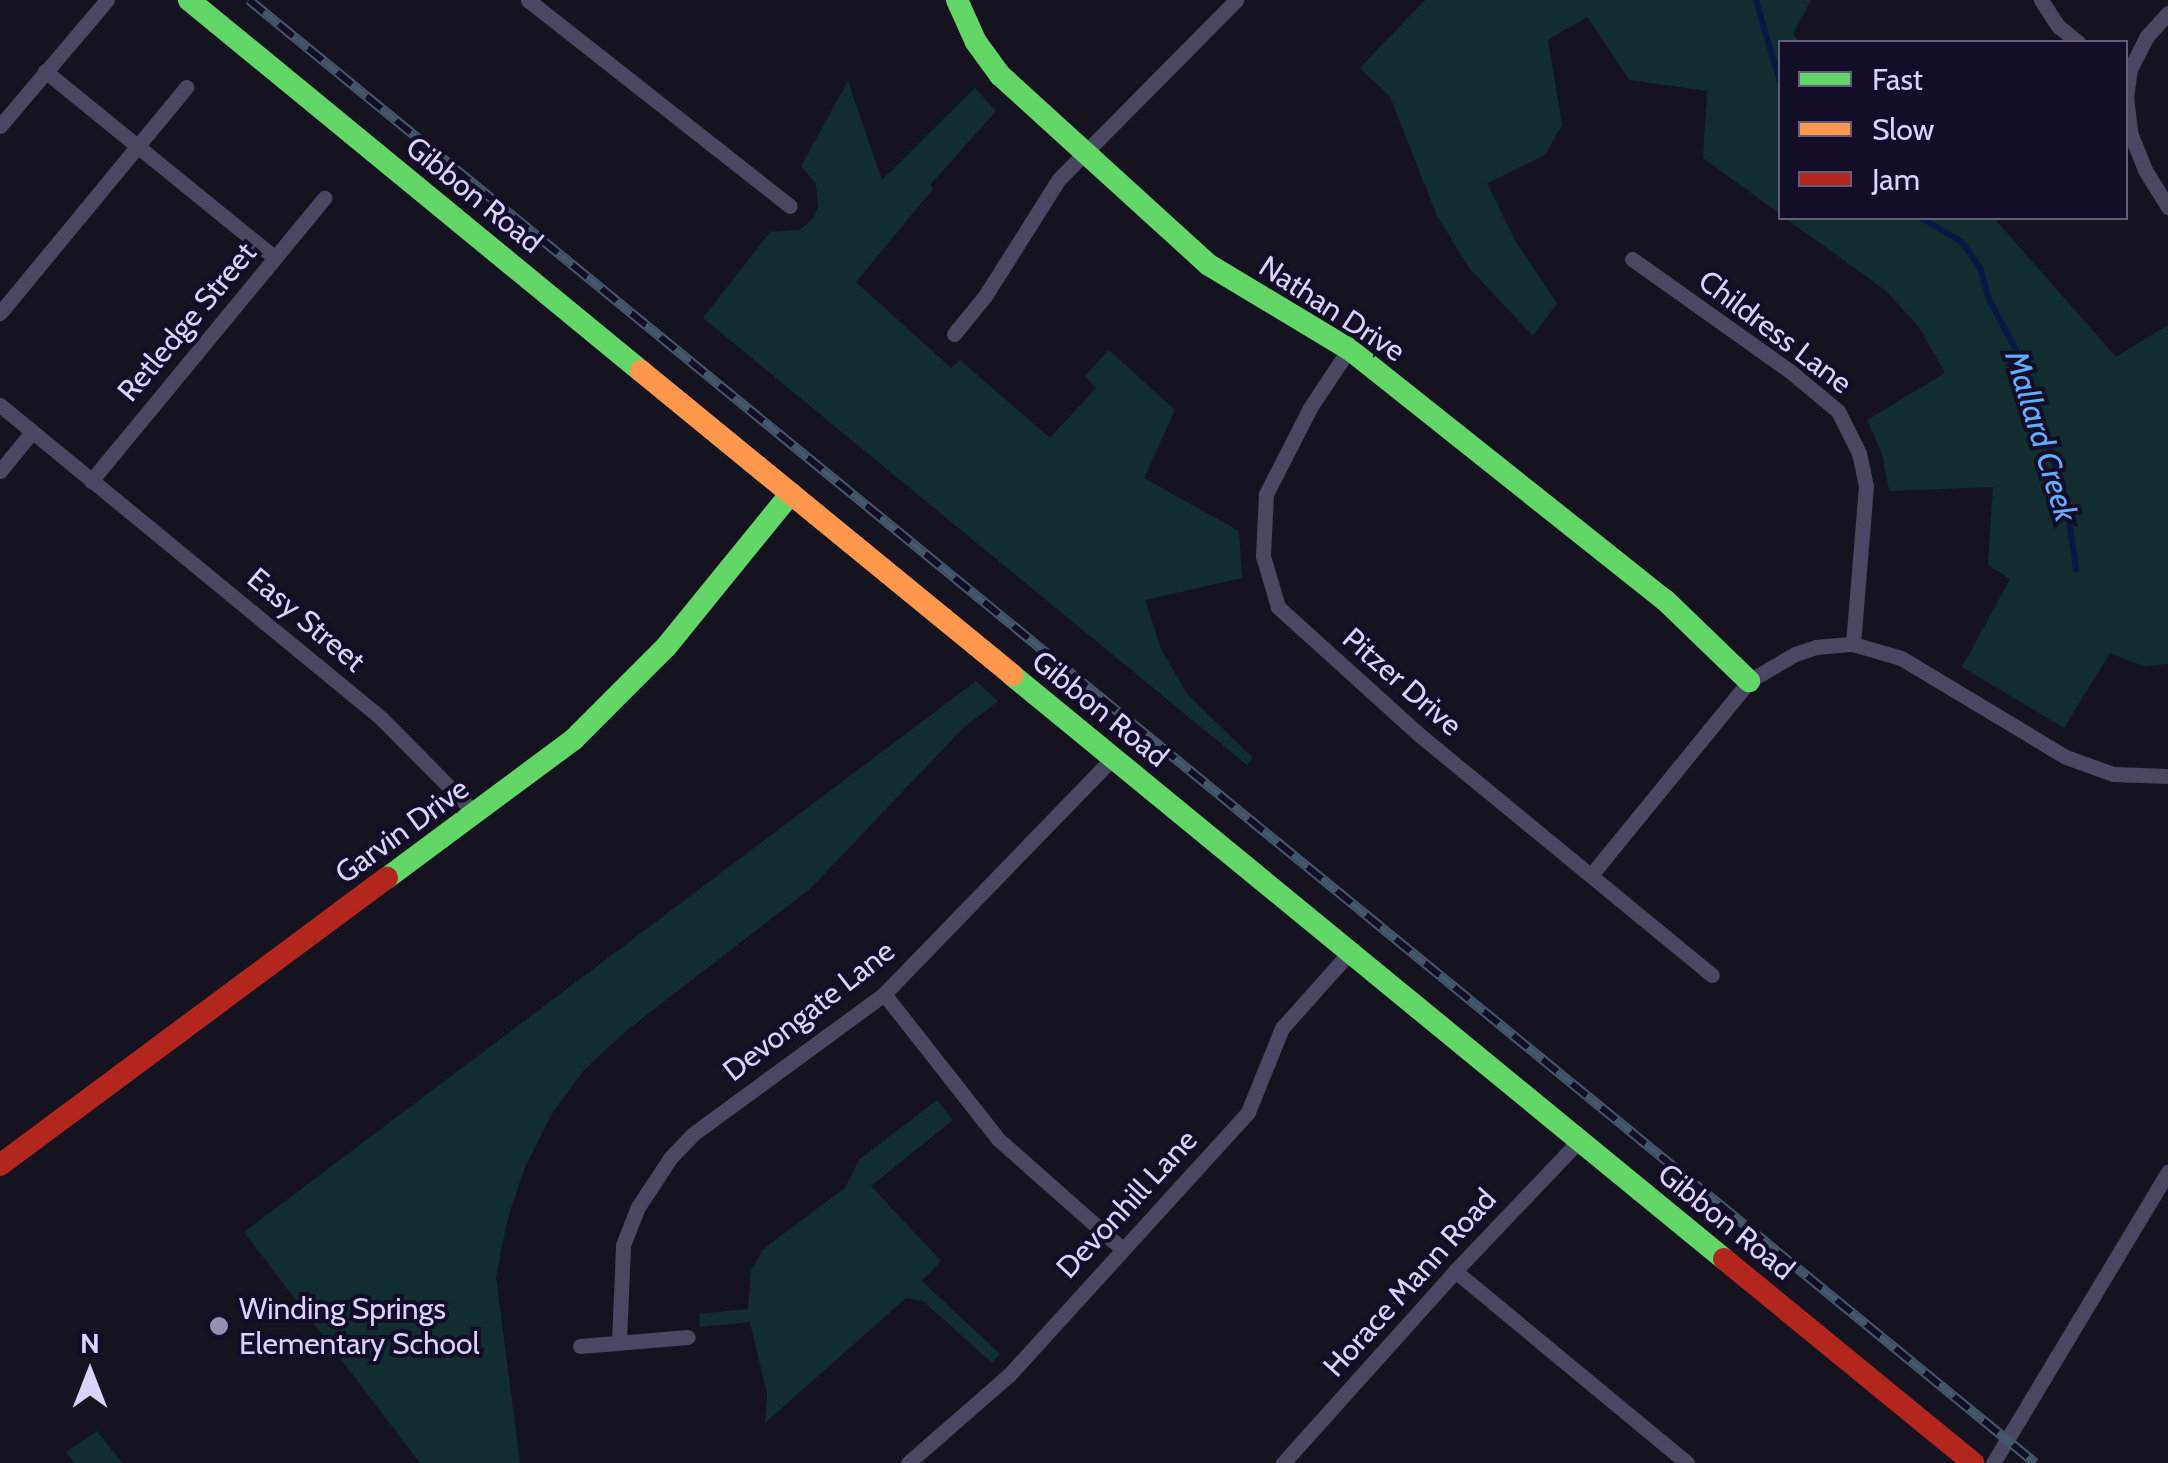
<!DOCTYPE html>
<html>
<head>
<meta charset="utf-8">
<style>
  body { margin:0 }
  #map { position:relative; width:2168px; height:1463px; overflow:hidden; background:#161321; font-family:Cabin,sans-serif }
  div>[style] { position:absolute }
  .green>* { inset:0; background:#112d2f }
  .stream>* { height:6px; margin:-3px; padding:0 3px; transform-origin:3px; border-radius:3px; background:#071944 }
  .street>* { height:15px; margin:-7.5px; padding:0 7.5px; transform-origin:7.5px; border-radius:7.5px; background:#4a4762 }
  .fast>* { height:22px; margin:-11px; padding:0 11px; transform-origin:11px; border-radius:11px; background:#63d668 }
  .slow>* { height:22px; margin:-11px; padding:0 11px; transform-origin:11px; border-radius:11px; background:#ff974d }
  .jam>* { height:22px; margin:-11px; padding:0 11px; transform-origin:11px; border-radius:11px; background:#b3261e }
  .rail>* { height:10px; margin-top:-5px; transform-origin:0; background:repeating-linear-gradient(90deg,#130d27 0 19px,#44576c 0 38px); box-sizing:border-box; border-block:2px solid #44576c }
  .dots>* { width:28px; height:28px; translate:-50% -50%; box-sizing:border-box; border:5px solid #130d27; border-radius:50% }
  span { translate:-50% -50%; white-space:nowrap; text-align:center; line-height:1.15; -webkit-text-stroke:8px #130d27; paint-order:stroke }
  .street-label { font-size:30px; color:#dad3ff }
  .poi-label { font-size:30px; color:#dad3ff }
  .left { translate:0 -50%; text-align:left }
  .water-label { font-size:32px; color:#61aeff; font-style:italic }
  .legend { position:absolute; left:1778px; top:40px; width:350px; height:180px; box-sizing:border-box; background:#130d27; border:2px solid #635c7d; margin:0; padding:12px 18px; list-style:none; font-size:30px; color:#dad3ff }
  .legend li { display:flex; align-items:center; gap:20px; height:50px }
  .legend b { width:50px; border:2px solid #635c7d }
  .north { position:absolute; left:40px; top:1323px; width:100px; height:100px; -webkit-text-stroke:8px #130d27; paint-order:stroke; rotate:0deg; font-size:28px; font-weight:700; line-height:40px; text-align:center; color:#dad3ff }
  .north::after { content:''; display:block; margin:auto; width:35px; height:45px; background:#dad3ff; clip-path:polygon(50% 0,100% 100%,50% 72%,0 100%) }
</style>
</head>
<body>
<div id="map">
  <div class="green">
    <div style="clip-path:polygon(1425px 0,1811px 0,1793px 34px,1800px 42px,1780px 42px,1780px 214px,1703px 158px,1707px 91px,1629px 80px,1587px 17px,1548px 40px,1562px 125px,1545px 155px,1487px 183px,1516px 242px,1557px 303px,1533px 336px,1470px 269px,1437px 216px,1390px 97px,1360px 68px)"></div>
    <div style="clip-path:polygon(848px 81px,882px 180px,975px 88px,996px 111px,930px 185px,933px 189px,856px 282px,951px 368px,960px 360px,1050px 438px,1096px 388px,1085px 376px,1109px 350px,1175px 410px,1144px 478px,1239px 531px,1242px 578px,1145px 600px,1161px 649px,1188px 695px,1253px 758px,1247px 765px,703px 318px,770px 232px,799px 230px,813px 219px,818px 208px,816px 184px,801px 166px)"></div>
    <div style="clip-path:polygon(1785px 218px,1994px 218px,2116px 357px,2168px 325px,2168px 664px,2143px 666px,2110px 653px,2064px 728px,1962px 667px,2010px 579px,1988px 565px,1993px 487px,1889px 491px,1882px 454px,1867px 420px,1945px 373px,1919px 327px,1885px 290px)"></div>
    <div style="clip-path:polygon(976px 681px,998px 701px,962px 729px,811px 888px,627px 1030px,584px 1070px,551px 1115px,525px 1167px,507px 1221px,496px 1277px,520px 1463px,420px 1463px,244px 1232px)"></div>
    <div style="clip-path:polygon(937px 1100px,953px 1120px,871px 1186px,941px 1261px,922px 1281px,1000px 1354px,992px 1363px,923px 1301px,906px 1298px,765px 1423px,767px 1394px,750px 1322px,700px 1327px,699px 1314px,748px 1309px,751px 1271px,763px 1249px,845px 1188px,859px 1160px)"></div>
    <div style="clip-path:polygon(97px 1431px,122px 1463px,74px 1463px,66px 1452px)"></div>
  </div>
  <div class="stream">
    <div style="left:1756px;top:0;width:85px;rotate:73.7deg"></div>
    <div style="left:1921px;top:218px;width:48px;rotate:30.3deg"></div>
    <div style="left:1962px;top:242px;width:32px;rotate:55deg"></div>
    <div style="left:1980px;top:268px;width:32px;rotate:74deg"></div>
    <div style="left:1989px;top:299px;width:79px;rotate:62.1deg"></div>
    <div style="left:2026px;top:369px;width:142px;rotate:73.2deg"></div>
    <div style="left:2067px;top:505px;width:65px;rotate:82deg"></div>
  </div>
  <div class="street">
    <div style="left:528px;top:0;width:333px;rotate:38.2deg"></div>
    <div style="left:2041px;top:0;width:31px;rotate:57deg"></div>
    <div style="left:2058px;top:26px;width:26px;rotate:39deg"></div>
    <div style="left:2168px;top:13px;width:31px;rotate:132deg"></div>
    <div style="left:2147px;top:36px;width:37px;rotate:117deg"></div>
    <div style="left:2130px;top:69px;width:28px;rotate:98deg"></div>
    <div style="left:2126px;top:97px;width:38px;rotate:83deg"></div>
    <div style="left:2131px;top:135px;width:38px;rotate:68deg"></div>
    <div style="left:2145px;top:170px;width:44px;rotate:58.1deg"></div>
    <div style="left:45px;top:71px;width:296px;rotate:39.1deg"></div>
    <div style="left:0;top:126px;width:165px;rotate:-49.7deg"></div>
    <div style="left:1632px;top:259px;width:195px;rotate:35.4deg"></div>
    <div style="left:1791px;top:372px;width:61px;rotate:39.7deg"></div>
    <div style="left:1838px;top:411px;width:47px;rotate:63.4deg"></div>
    <div style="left:1859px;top:453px;width:34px;rotate:78deg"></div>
    <div style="left:1866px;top:486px;width:159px;rotate:94.7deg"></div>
    <div style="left:0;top:313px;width:293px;rotate:-50.5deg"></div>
    <div style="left:954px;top:334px;width:49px;rotate:-50.8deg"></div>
    <div style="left:985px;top:296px;width:138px;rotate:-57.7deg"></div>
    <div style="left:1059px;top:179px;width:252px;rotate:-45.3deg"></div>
    <div style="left:1349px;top:349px;width:71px;rotate:123.5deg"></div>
    <div style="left:1310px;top:408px;width:97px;rotate:117.1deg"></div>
    <div style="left:1266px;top:494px;width:62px;rotate:92.8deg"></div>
    <div style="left:1263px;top:556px;width:53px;rotate:73.6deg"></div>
    <div style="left:1278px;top:607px;width:194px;rotate:42.1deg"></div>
    <div style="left:1422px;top:737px;width:375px;rotate:39.4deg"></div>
    <div style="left:0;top:405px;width:494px;rotate:39.4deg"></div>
    <div style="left:382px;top:719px;width:134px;rotate:45.3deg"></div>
    <div style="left:0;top:471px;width:50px;rotate:-50.6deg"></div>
    <div style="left:91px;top:481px;width:367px;rotate:-50.5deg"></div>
    <div style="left:1591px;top:875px;width:250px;rotate:-50.8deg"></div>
    <div style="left:1749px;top:681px;width:53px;rotate:-30.4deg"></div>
    <div style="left:1795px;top:654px;width:22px;rotate:-18deg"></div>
    <div style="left:1816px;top:647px;width:37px;rotate:-5deg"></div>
    <div style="left:1853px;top:644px;width:50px;rotate:16.3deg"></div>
    <div style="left:1901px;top:658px;width:192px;rotate:31deg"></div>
    <div style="left:2066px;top:757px;width:50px;rotate:19.9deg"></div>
    <div style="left:2113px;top:774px;width:55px;rotate:2.1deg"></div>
    <div style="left:884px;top:994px;width:184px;rotate:51.8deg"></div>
    <div style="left:998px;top:1139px;width:164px;rotate:41.5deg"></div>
    <div style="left:1455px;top:1271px;width:301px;rotate:39.6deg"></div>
    <div style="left:619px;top:1342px;width:97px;rotate:-87.6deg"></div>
    <div style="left:623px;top:1245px;width:41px;rotate:-68.5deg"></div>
    <div style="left:638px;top:1207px;width:60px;rotate:-56.6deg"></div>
    <div style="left:671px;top:1157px;width:32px;rotate:-46deg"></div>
    <div style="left:693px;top:1134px;width:237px;rotate:-36.2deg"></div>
    <div style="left:884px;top:994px;width:329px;rotate:-45.9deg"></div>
    <div style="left:580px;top:1346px;width:108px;rotate:-4.8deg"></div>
    <div style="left:908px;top:1463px;width:134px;rotate:-41.1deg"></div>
    <div style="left:1009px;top:1375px;width:355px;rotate:-47.7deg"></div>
    <div style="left:1248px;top:1112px;width:91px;rotate:-68deg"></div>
    <div style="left:1282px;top:1028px;width:101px;rotate:-48.2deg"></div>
    <div style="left:1283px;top:1463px;width:258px;rotate:-48.1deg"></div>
    <div style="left:1455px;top:1271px;width:180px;rotate:-46.4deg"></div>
    <div style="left:1993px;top:1463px;width:340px;rotate:-59deg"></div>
  </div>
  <div class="fast">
    <div style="left:189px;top:0;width:585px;rotate:39.38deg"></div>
    <div style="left:957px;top:0;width:46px;rotate:65.7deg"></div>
    <div style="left:976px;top:42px;width:41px;rotate:54deg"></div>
    <div style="left:1000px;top:75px;width:282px;rotate:42.3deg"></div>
    <div style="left:1209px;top:265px;width:163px;rotate:31deg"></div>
    <div style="left:1349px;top:349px;width:404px;rotate:38.5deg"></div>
    <div style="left:1665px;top:600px;width:117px;rotate:44deg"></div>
    <div style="left:1012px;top:675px;width:921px;rotate:39.36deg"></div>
    <div style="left:387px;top:878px;width:233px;rotate:-36.6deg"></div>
    <div style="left:574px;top:739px;width:130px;rotate:-45deg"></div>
    <div style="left:666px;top:647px;width:198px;rotate:-50.9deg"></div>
  </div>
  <div class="slow">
    <div style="left:641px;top:371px;width:480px;rotate:39.3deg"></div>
  </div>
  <div class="jam">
    <div style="left:0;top:1165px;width:482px;rotate:-36.6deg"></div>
    <div style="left:1724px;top:1259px;width:322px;rotate:39.3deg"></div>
  </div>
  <div class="rail">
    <div style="left:249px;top:0;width:2309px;rotate:39.32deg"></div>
  </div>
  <div class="dots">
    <div style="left:219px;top:1326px;background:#9590b1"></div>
  </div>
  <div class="street-label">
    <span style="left:474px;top:195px;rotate:39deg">Gibbon Road</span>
    <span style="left:1332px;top:309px;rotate:33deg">Nathan Drive</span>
    <span style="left:187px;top:322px;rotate:-50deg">Retledge Street</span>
    <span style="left:1775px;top:332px;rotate:37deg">Childress Lane</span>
    <span style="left:306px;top:620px;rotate:40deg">Easy Street</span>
    <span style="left:1402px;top:682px;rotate:41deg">Pitzer Drive</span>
    <span style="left:1100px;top:709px;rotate:39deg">Gibbon Road</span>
    <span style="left:402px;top:831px;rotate:-36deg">Garvin Drive</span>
    <span style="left:809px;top:1011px;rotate:-38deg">Devongate Lane</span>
    <span style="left:1127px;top:1204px;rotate:-47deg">Devonhill Lane</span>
    <span style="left:1726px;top:1222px;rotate:39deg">Gibbon Road</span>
    <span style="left:1410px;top:1283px;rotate:-48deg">Horace Mann Road</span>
  </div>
  <div class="poi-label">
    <span class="left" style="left:239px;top:1326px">Winding Springs<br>Elementary School</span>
  </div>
  <div class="water-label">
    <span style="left:2041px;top:436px;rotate:73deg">Mallard Creek</span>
  </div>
  <ul class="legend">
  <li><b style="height:12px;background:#63d668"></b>Fast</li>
  <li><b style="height:12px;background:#ff974d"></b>Slow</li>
  <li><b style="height:12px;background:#b3261e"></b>Jam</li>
  </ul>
  <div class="north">N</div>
</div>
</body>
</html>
